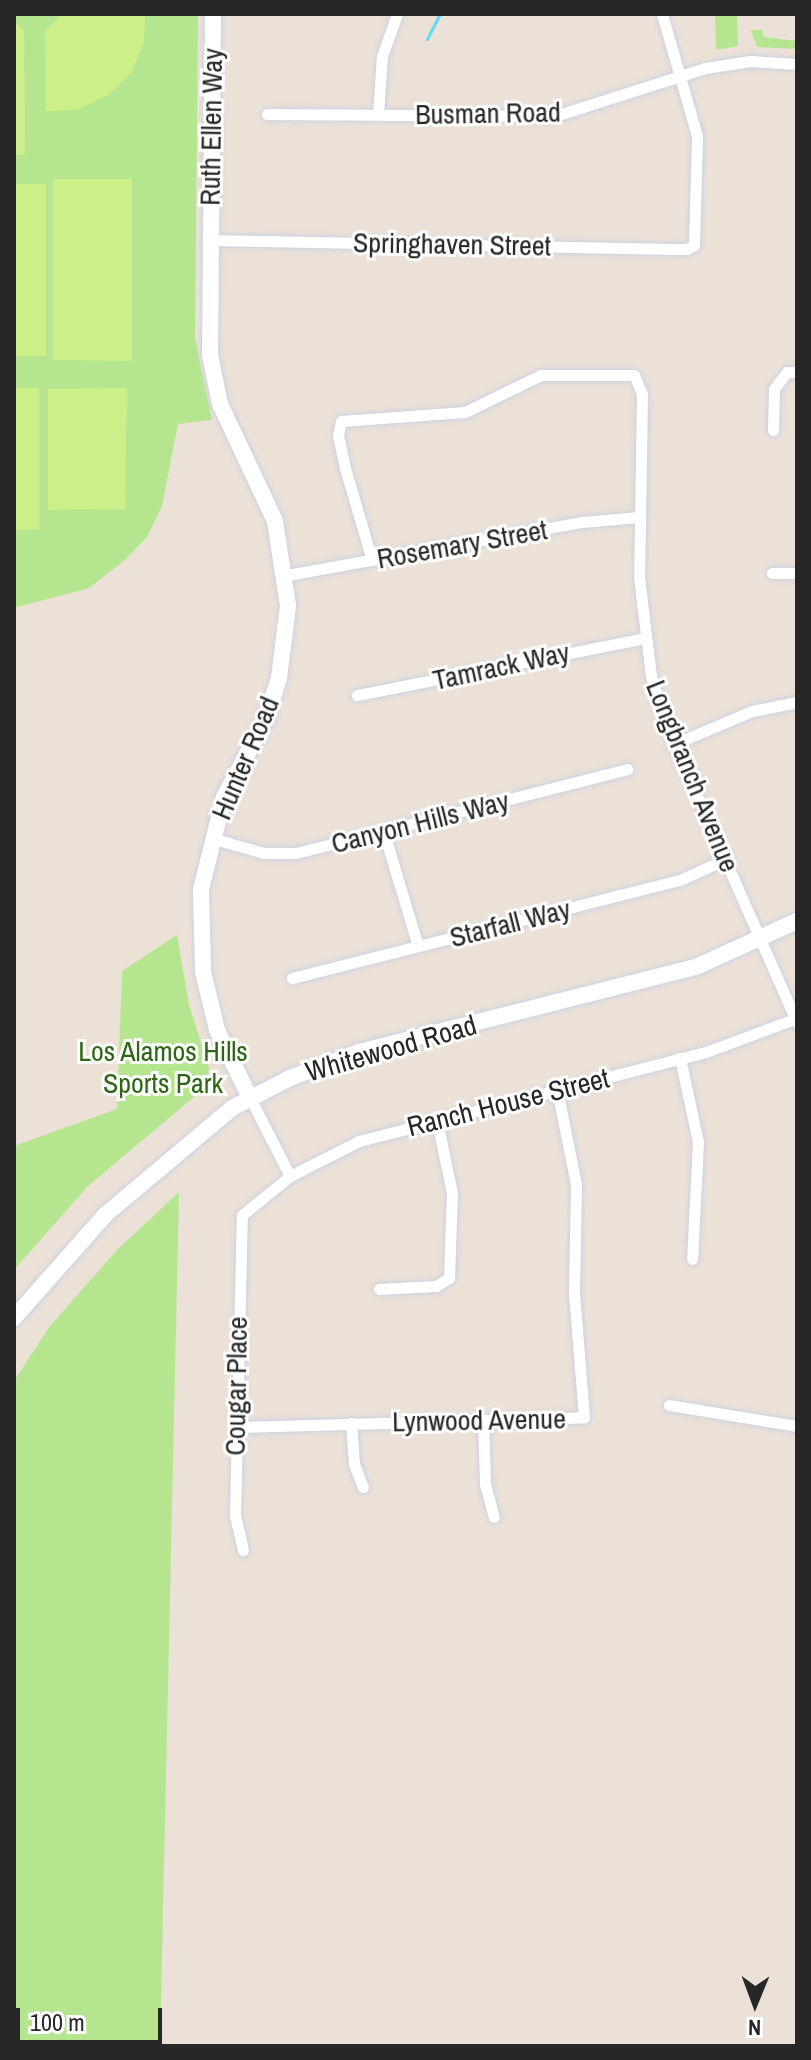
<!DOCTYPE html>
<html>
<head>
<meta charset="utf-8">
<style>
  body { margin:0 }
  #map { position:relative; width:811px; height:2060px; overflow:hidden; background:#ebe1d7; font-family:"Archivo Narrow",sans-serif }
  div>[style] { position:absolute }
  .green>* { inset:0; background:#b5e68f }
  .pitch>* { inset:0; background:#cdef89 }
  .stream>* { height:3px; margin:-1.5px; padding:0 1.5px; transform-origin:1.5px; border-radius:1.5px; background:#61dcf6 }
  .roads { filter:drop-shadow(0 0 2px #ccd2e2) drop-shadow(0 0 2px #ccd2e2) }
  .street>* { height:11px; margin:-5.5px; padding:0 5.5px; transform-origin:5.5px; border-radius:5.5px; background:#fff }
  .secondary>* { height:16px; margin:-8px; padding:0 8px; transform-origin:8px; border-radius:8px; background:#fff }
  span { translate:-50% -50%; white-space:nowrap; text-align:center; line-height:1.15; -webkit-text-stroke:6px #fff; paint-order:stroke }
  .street-label { font-size:28px; color:#272727 }
  .park-label { font-size:28px; color:#2d6714 }
  .frame { position:absolute; inset:0; border:16px solid #272727; pointer-events:none }
  .north { position:absolute; left:715px; top:1964px; width:80px; height:80px; -webkit-text-stroke:6px #fff; paint-order:stroke; rotate:181deg; font-size:22px; font-weight:700; line-height:32px; text-align:center; color:#272727 }
  .north::after { content:''; display:block; margin:auto; width:28px; height:36px; background:#272727; clip-path:polygon(50% 0,100% 100%,50% 72%,0 100%) }
  .scale { position:absolute; left:16px; top:2008px; width:146px; height:36px; box-sizing:border-box; border:4px solid #272727; border-top:0; padding-left:10px; font-size:24px; line-height:28px; white-space:nowrap; color:#272727; -webkit-text-stroke:6px #fff; paint-order:stroke }
</style>
</head>
<body>
<div id="map">
  <div class="green">
    <div style="clip-path:polygon(14px 14px,198px 14px,195px 338px,212px 420px,178px 424px,162px 506px,147px 537px,125px 560px,89px 588px,14px 608px)"></div>
    <div style="clip-path:polygon(715px 14px,737px 14px,738px 46px,716px 50px)"></div>
    <div style="clip-path:polygon(751px 30px,763px 30px,763px 37px,797px 41px,797px 49px,757px 47px)"></div>
    <div style="clip-path:polygon(177px 935px,189px 1005px,209px 1068px,207px 1086px,87px 1187px,14px 1270px,14px 1146px,117px 1109px,122px 971px)"></div>
    <div style="clip-path:polygon(179px 1192px,160px 2046px,14px 2046px,14px 1381px,50px 1326px,117px 1250px)"></div>
  </div>
  <div class="pitch">
    <div style="clip-path:polygon(62px 14px,145px 14px,144px 42px,132px 71px,108px 95px,76px 110px,46px 111px,45px 30px)"></div>
    <div style="clip-path:polygon(14px 21px,24px 31px,25px 155px,14px 155px)"></div>
    <div style="clip-path:polygon(53px 179px,132px 179px,132px 361px,53px 360px)"></div>
    <div style="clip-path:polygon(14px 184px,46px 184px,46px 356px,14px 356px)"></div>
    <div style="clip-path:polygon(14px 388px,39px 388px,39px 530px,14px 530px)"></div>
    <div style="clip-path:polygon(127px 388px,125px 509px,48px 510px,48px 389px)"></div>
  </div>
  <div class="stream">
    <div style="left:427px;top:39px;width:28px;rotate:-63deg"></div>
  </div>
  <div class="roads">
    <div class="street">
      <div style="left:267px;top:114px;width:288px;rotate:0.4deg"></div>
      <div style="left:555px;top:116px;width:157px;rotate:-17.7deg"></div>
      <div style="left:705px;top:68px;width:46px;rotate:-8.8deg"></div>
      <div style="left:750px;top:61px;width:47px;rotate:3.7deg"></div>
      <div style="left:378px;top:114px;width:58px;rotate:-86.1deg"></div>
      <div style="left:382px;top:56px;width:45px;rotate:-70.3deg"></div>
      <div style="left:210px;top:240px;width:477px;rotate:1.1deg"></div>
      <div style="left:687px;top:249px;width:8px;rotate:-30deg"></div>
      <div style="left:694px;top:245px;width:109px;rotate:-88.4deg"></div>
      <div style="left:697px;top:136px;width:127px;rotate:-106deg"></div>
      <div style="left:773px;top:430px;width:41px;rotate:-88.6deg"></div>
      <div style="left:774px;top:389px;width:21px;rotate:-53deg"></div>
      <div style="left:787px;top:372px;width:10px"></div>
      <div style="left:372px;top:560px;width:96px;rotate:-106.4deg"></div>
      <div style="left:345px;top:468px;width:34px;rotate:-102deg"></div>
      <div style="left:338px;top:435px;width:14px;rotate:-78deg"></div>
      <div style="left:341px;top:421px;width:124px;rotate:-4.2deg"></div>
      <div style="left:465px;top:412px;width:85px;rotate:-26deg"></div>
      <div style="left:541px;top:375px;width:93px"></div>
      <div style="left:634px;top:375px;width:21px;rotate:67deg"></div>
      <div style="left:642px;top:394px;width:183px;rotate:90.9deg"></div>
      <div style="left:639px;top:577px;width:100px;rotate:83.1deg"></div>
      <div style="left:651px;top:676px;width:54px;rotate:72.9deg"></div>
      <div style="left:667px;top:728px;width:322px;rotate:66.2deg"></div>
      <div style="left:772px;top:573px;width:25px"></div>
      <div style="left:287px;top:575px;width:300px;rotate:-10.2deg"></div>
      <div style="left:582px;top:522px;width:57px;rotate:-5deg"></div>
      <div style="left:357px;top:695px;width:293px;rotate:-11.2deg"></div>
      <div style="left:674px;top:744px;width:85px;rotate:-22.9deg"></div>
      <div style="left:752px;top:711px;width:46px;rotate:-11.3deg"></div>
      <div style="left:384px;top:833px;width:118px;rotate:73.3deg"></div>
      <div style="left:211px;top:838px;width:55px;rotate:15.8deg"></div>
      <div style="left:264px;top:853px;width:32px"></div>
      <div style="left:296px;top:853px;width:342px;rotate:-14.2deg"></div>
      <div style="left:292px;top:978px;width:400px;rotate:-14.2deg"></div>
      <div style="left:680px;top:880px;width:51px;rotate:-24.5deg"></div>
      <div style="left:680px;top:1058px;width:86px;rotate:77.9deg"></div>
      <div style="left:698px;top:1142px;width:117px;rotate:92.9deg"></div>
      <div style="left:250px;top:1098px;width:88px;rotate:62.9deg"></div>
      <div style="left:379px;top:1289px;width:57px;rotate:-3deg"></div>
      <div style="left:436px;top:1286px;width:15px;rotate:-32deg"></div>
      <div style="left:449px;top:1278px;width:85px;rotate:-88deg"></div>
      <div style="left:452px;top:1193px;width:74px;rotate:-101.8deg"></div>
      <div style="left:669px;top:1405px;width:130px;rotate:9.3deg"></div>
      <div style="left:483px;top:1420px;width:64px;rotate:88.2deg"></div>
      <div style="left:485px;top:1484px;width:34px;rotate:75deg"></div>
      <div style="left:351px;top:1423px;width:41px;rotate:85.8deg"></div>
      <div style="left:354px;top:1464px;width:25px;rotate:69deg"></div>
      <div style="left:236px;top:1427px;width:348px;rotate:-1.6deg"></div>
      <div style="left:584px;top:1417px;width:125px;rotate:-94.6deg"></div>
      <div style="left:574px;top:1292px;width:108px;rotate:-88.9deg"></div>
      <div style="left:576px;top:1184px;width:96px;rotate:-101.4deg"></div>
      <div style="left:243px;top:1550px;width:35px;rotate:-103deg"></div>
      <div style="left:235px;top:1516px;width:301px;rotate:-88.7deg"></div>
      <div style="left:242px;top:1215px;width:62px;rotate:-39.1deg"></div>
      <div style="left:290px;top:1176px;width:77px;rotate:-26.9deg"></div>
      <div style="left:359px;top:1141px;width:358px;rotate:-14.4deg"></div>
      <div style="left:706px;top:1052px;width:97px;rotate:-20.5deg"></div>
    </div>
    <div class="secondary">
      <div style="left:213px;top:14px;width:341px;rotate:90.5deg"></div>
      <div style="left:210px;top:355px;width:50px;rotate:78.5deg"></div>
      <div style="left:220px;top:404px;width:129px;rotate:64.8deg"></div>
      <div style="left:275px;top:521px;width:86px;rotate:81.3deg"></div>
      <div style="left:288px;top:606px;width:73px;rotate:97.1deg"></div>
      <div style="left:279px;top:678px;width:43px;rotate:107.6deg"></div>
      <div style="left:266px;top:719px;width:89px;rotate:118.3deg"></div>
      <div style="left:224px;top:797px;width:95px;rotate:104deg"></div>
      <div style="left:201px;top:889px;width:83px;rotate:88.6deg"></div>
      <div style="left:203px;top:972px;width:60px;rotate:76.4deg"></div>
      <div style="left:217px;top:1030px;width:76px;rotate:64.1deg"></div>
      <div style="left:14px;top:1318px;width:137px;rotate:-48.5deg"></div>
      <div style="left:105px;top:1215px;width:166px;rotate:-40.1deg"></div>
      <div style="left:232px;top:1108px;width:65px;rotate:-27.3deg"></div>
      <div style="left:290px;top:1078px;width:74px;rotate:-20.6deg"></div>
      <div style="left:359px;top:1052px;width:348px;rotate:-14.2deg"></div>
      <div style="left:696px;top:967px;width:111px;rotate:-24.5deg"></div>
    </div>
  </div>
  <div class="street-label">
    <span style="left:488px;top:113px;rotate:-1deg">Busman Road</span>
    <span style="left:211px;top:127px;rotate:-89deg">Ruth Ellen Way</span>
    <span style="left:452px;top:244px;rotate:1deg">Springhaven Street</span>
    <span style="left:462px;top:544px;rotate:-10deg">Rosemary Street</span>
    <span style="left:501px;top:666px;rotate:-12deg">Tamrack Way</span>
    <span style="left:245px;top:758px;rotate:-67deg">Hunter Road</span>
    <span style="left:693px;top:776px;rotate:68deg">Longbranch Avenue</span>
    <span style="left:420px;top:822px;rotate:-14deg">Canyon Hills Way</span>
    <span style="left:510px;top:923px;rotate:-14deg">Starfall Way</span>
    <span style="left:391px;top:1048px;rotate:-16deg">Whitewood Road</span>
    <span style="left:508px;top:1102px;rotate:-14deg">Ranch House Street</span>
    <span style="left:236px;top:1386px;rotate:-89deg">Cougar Place</span>
    <span style="left:479px;top:1420px;rotate:-1deg">Lynwood Avenue</span>
  </div>
  <div class="park-label">
    <span style="left:163px;top:1067px">Los Alamos Hills<br>Sports Park</span>
  </div>
  <div class="frame"></div>
  <div class="north">N</div>
  <div class="scale">100 m</div>
</div>
</body>
</html>
